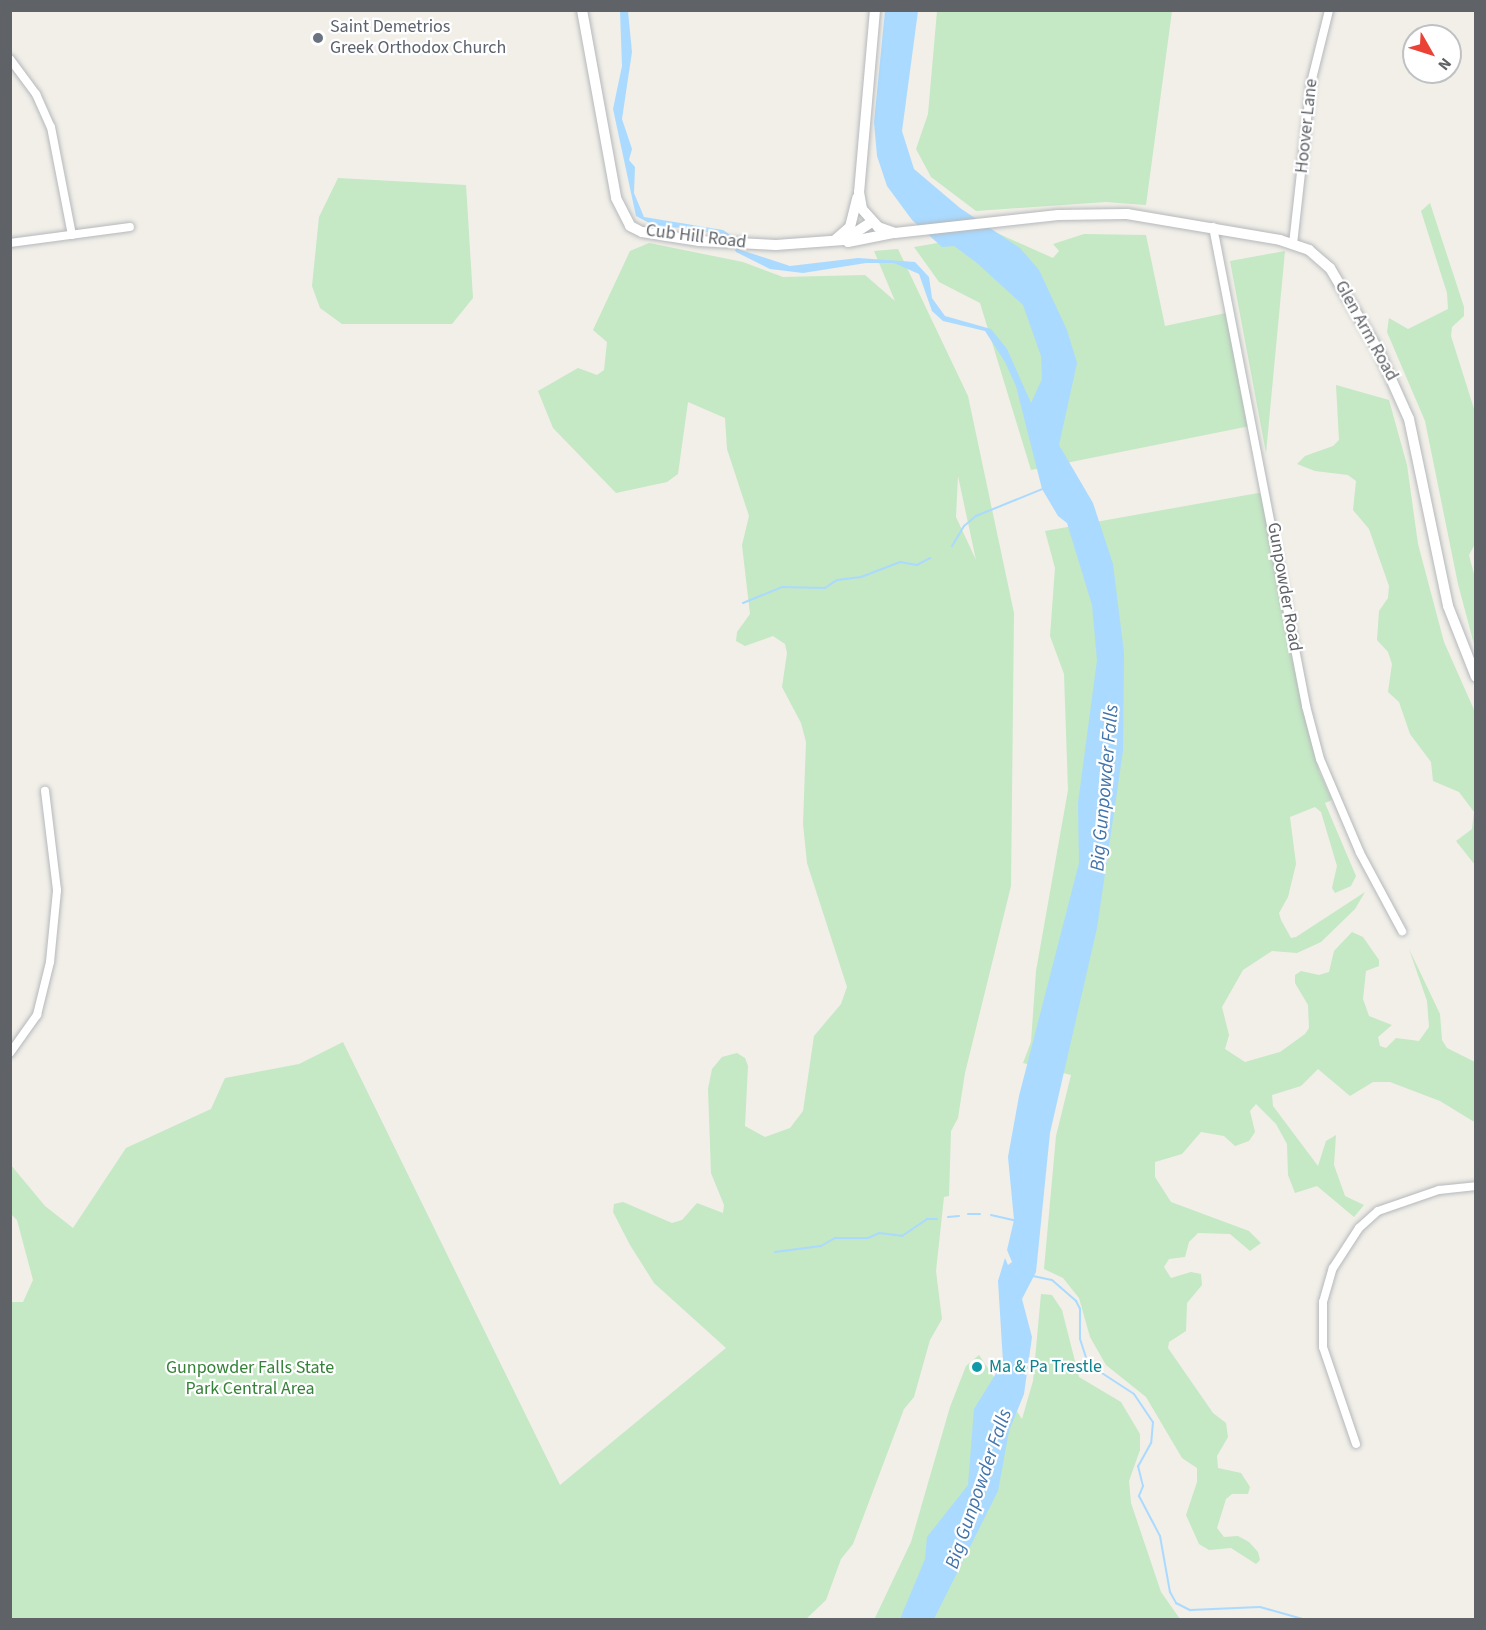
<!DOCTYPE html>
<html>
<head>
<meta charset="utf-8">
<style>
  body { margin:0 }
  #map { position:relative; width:1486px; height:1630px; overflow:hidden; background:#f1efe8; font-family:"Source Sans 3",sans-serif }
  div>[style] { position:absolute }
  .green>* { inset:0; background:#c5e8c5 }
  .water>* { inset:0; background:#aadaff }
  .stream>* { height:2px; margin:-1px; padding:0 1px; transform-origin:1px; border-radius:1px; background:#aadaff }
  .roads { filter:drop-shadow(0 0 2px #b5b8bc) drop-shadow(0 0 2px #b5b8bc) }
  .street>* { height:8px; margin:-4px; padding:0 4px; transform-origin:4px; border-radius:4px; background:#fff }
  .secondary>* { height:10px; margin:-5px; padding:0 5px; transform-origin:5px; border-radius:5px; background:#fff }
  .dots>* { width:16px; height:16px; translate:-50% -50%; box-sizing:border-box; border:3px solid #fff; border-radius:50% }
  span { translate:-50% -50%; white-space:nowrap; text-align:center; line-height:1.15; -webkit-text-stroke:4.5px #fff; paint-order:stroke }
  .worship-label { font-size:18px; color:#5b616d }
  .left { translate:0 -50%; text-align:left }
  .street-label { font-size:18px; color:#5f6368 }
  .culture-label { font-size:18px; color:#0d838f }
  .park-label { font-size:18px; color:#348238 }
  .water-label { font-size:20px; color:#4174aa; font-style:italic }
  .frame { position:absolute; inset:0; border:12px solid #5f6368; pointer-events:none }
  .north { position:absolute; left:1402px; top:24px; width:60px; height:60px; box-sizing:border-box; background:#fff; border:2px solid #bfc1c3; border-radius:50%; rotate:129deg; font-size:16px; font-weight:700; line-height:24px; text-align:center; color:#5f6368 }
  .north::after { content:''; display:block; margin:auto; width:21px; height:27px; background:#ea4335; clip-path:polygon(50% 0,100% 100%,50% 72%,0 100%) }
</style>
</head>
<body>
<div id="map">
  <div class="green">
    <div style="clip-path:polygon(937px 11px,1172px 11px,1146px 205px,1106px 202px,976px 211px,931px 177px,916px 149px,928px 114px)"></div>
    <div style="clip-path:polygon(338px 178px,466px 185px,473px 298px,452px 324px,342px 324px,320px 308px,312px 286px,319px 217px)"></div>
    <div style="clip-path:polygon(1430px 203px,1464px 307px,1464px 316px,1452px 327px,1451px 336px,1475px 412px,1476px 542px,1469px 555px,1475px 578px,1475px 648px,1458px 584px,1425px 421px,1387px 332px,1389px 318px,1408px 329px,1448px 309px,1447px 293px,1421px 211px)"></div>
    <div style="clip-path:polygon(997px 233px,1053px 258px,1059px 251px,1053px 244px,1084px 234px,1146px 235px,1165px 326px,1226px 313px,1250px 426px,1031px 470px,980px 303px,939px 282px,914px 247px)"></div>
    <div style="clip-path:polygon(evenodd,649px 243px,743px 262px,783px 277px,865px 275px,895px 301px,874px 251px,898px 249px,968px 396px,1014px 613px,1011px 886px,965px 1073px,958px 1118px,951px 1131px,949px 1196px,944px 1197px,936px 1271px,942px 1319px,930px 1340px,914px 1397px,904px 1409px,853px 1544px,841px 1559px,826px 1600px,805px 1620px,11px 1619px,11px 1302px,23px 1302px,33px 1280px,17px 1220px,11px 1214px,10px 1164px,45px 1206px,73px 1228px,126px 1148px,211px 1109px,225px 1078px,299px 1064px,343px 1042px,560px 1485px,726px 1348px,654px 1283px,630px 1245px,613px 1212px,614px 1204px,623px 1202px,672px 1223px,682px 1220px,697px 1203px,723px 1213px,724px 1205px,711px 1173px,708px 1089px,712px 1069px,722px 1057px,737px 1053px,745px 1058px,748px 1066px,745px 1126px,765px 1137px,790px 1128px,803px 1111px,814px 1036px,841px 1004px,847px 987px,807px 863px,803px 824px,806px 742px,801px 723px,782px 687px,787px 653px,785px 644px,773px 636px,745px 646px,736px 641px,737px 632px,750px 614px,742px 545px,749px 516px,727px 449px,725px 418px,688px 402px,678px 474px,667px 482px,616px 493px,553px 428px,538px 391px,578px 368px,597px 375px,604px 370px,607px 342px,593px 330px,630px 251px,649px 243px,958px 476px,976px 560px,956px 517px,958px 476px)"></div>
    <div style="clip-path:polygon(1285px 251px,1266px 453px,1230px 261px)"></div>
    <div style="clip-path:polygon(1336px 385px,1389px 400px,1407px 465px,1418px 544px,1444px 642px,1475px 712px,1475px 865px,1456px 841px,1472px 829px,1474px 812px,1459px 792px,1433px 781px,1431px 762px,1410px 734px,1399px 702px,1388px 692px,1392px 664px,1388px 652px,1377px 640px,1379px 611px,1388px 598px,1389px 586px,1369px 529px,1353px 510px,1356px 481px,1348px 475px,1315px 471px,1297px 464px,1305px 456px,1333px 446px,1339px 440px)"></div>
    <div style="clip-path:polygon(1264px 492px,1302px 700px,1319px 771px,1332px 800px,1325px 803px,1356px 876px,1351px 886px,1335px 893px,1332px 888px,1337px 866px,1321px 812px,1315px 807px,1290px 817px,1296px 864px,1288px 897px,1279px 913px,1281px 920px,1291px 938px,1296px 937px,1365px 892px,1355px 909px,1321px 942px,1297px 953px,1272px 951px,1243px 970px,1222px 1007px,1229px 1035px,1225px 1049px,1245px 1062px,1280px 1052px,1305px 1034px,1309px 1028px,1308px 1005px,1295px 983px,1295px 975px,1301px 971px,1319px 975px,1329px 972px,1334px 951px,1352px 932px,1363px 937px,1379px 960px,1379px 966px,1366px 971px,1363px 999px,1369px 1016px,1392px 1025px,1378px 1037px,1380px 1046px,1386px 1048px,1396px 1038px,1419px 1041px,1429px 1027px,1427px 1001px,1409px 949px,1440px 1014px,1442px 1040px,1447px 1048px,1475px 1062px,1476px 1123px,1440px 1101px,1390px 1082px,1373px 1082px,1350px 1096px,1318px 1069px,1301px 1086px,1272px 1095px,1273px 1106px,1318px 1166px,1326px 1141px,1336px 1135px,1334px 1165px,1345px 1196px,1364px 1205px,1354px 1217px,1317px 1186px,1295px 1193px,1288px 1175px,1287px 1144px,1276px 1124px,1256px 1104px,1250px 1111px,1255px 1132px,1249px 1141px,1235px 1146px,1224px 1136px,1201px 1132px,1182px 1154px,1155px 1162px,1155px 1177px,1171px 1202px,1249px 1231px,1261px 1243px,1250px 1251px,1230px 1234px,1198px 1233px,1189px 1242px,1185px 1257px,1169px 1259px,1164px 1267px,1171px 1278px,1191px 1272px,1201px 1274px,1202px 1285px,1187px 1303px,1186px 1331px,1169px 1342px,1168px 1348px,1213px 1413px,1226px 1423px,1228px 1437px,1217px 1456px,1218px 1468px,1241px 1473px,1250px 1487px,1248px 1494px,1232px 1494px,1226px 1499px,1217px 1528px,1224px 1537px,1238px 1536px,1249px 1542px,1258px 1552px,1260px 1560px,1256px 1564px,1231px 1548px,1209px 1550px,1199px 1544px,1186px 1515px,1197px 1482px,1197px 1468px,1182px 1458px,1146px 1397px,1106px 1365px,1090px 1337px,1079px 1298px,1063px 1278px,1044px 1269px,1056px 1136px,1071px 1075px,1023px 1063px,1031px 1042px,1036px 971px,1068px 790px,1064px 674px,1050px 636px,1055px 568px,1045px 531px)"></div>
    <div style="clip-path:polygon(1041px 1294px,1052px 1295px,1062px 1310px,1079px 1377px,1121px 1402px,1140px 1434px,1140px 1450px,1129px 1481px,1131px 1503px,1161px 1592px,1180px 1619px,874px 1620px,911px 1542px,950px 1407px,966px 1366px,979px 1355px,1022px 1419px,1033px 1381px)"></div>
  </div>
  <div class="water">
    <div style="clip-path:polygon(620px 11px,628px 11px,632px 52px,622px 119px,632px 149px,629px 160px,635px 167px,634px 193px,644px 217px,723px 230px,736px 239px,741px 250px,790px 266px,858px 258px,915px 262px,929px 277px,932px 298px,945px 316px,991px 329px,1007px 349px,1031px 403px,1042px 379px,1041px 356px,1023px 305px,977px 263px,954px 246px,942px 247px,912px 220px,887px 186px,877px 156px,874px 122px,885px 11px,918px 11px,902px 131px,914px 169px,960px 208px,1020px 248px,1039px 270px,1067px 330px,1077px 363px,1059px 445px,1093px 503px,1113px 564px,1124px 653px,1123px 751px,1097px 928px,1050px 1133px,1036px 1272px,1022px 1299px,1032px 1337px,1024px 1394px,1009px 1431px,998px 1491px,934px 1619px,900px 1619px,925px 1559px,927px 1537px,968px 1485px,974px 1409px,1003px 1362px,998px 1281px,1005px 1258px,1008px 1265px,1012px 1262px,1007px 1250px,1014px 1220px,1008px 1157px,1019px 1096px,1079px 863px,1078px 803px,1097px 660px,1092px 605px,1067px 523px,1058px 516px,1042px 489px,1016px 386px,1005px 362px,985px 331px,943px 321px,932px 311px,919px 274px,894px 263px,866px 263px,803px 273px,770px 269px,736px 252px,728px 238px,691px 228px,657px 227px,636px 216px,613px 109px,622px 66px)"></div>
  </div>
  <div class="stream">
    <div style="left:952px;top:546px;width:23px;rotate:-59deg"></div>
    <div style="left:964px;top:526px;width:16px;rotate:-40deg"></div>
    <div style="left:976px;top:516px;width:74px;rotate:-22.1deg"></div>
    <div style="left:743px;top:603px;width:42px;rotate:-22.3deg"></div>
    <div style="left:782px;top:587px;width:43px;rotate:1.3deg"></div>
    <div style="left:825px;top:588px;width:14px;rotate:-34deg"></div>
    <div style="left:837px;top:580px;width:24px;rotate:-7deg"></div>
    <div style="left:861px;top:577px;width:42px;rotate:-21deg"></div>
    <div style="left:900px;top:562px;width:17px;rotate:10deg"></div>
    <div style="left:917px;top:565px;width:15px;rotate:-28deg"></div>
    <div style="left:968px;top:1214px;width:12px"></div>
    <div style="left:991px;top:1215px;width:27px;rotate:13deg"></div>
    <div style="left:948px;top:1217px;width:11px;rotate:-5deg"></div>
    <div style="left:775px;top:1252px;width:46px;rotate:-7.4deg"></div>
    <div style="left:821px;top:1246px;width:16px;rotate:-30deg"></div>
    <div style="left:835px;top:1238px;width:33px"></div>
    <div style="left:868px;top:1238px;width:12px;rotate:-24deg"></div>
    <div style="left:879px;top:1233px;width:23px;rotate:7deg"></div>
    <div style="left:902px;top:1236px;width:30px;rotate:-34deg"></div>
    <div style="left:927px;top:1219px;width:10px"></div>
    <div style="left:1033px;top:1276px;width:19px;rotate:12deg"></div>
    <div style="left:1052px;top:1280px;width:32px;rotate:41deg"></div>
    <div style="left:1076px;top:1301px;width:9px;rotate:63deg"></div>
    <div style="left:1080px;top:1309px;width:30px;rotate:90deg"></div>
    <div style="left:1080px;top:1339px;width:26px;rotate:72deg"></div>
    <div style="left:1088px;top:1364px;width:55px;rotate:33.1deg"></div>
    <div style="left:1134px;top:1394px;width:34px;rotate:56deg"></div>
    <div style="left:1153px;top:1422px;width:21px;rotate:95deg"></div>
    <div style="left:1151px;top:1443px;width:26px;rotate:119deg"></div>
    <div style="left:1138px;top:1466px;width:21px;rotate:76deg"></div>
    <div style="left:1143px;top:1486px;width:11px;rotate:112deg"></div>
    <div style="left:1139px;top:1496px;width:45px;rotate:62.3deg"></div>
    <div style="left:1160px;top:1536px;width:57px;rotate:79.9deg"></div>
    <div style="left:1170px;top:1592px;width:13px;rotate:61deg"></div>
    <div style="left:1176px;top:1603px;width:16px;rotate:27deg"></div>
    <div style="left:1190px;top:1610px;width:70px;rotate:-2.5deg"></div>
    <div style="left:1260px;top:1607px;width:48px;rotate:15.8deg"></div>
  </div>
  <div class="roads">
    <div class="street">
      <div style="left:10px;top:59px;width:44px;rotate:53.4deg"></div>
      <div style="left:36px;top:94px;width:36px;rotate:66deg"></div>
      <div style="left:51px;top:127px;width:110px;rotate:79deg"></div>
      <div style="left:1213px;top:227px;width:488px;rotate:79deg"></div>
      <div style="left:1306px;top:706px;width:55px;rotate:75.2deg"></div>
      <div style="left:1320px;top:759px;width:102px;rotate:66.9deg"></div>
      <div style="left:1360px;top:853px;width:89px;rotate:61.7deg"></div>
      <div style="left:10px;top:243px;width:121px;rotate:-7.6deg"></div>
      <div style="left:1293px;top:244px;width:162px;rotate:-83.6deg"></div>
      <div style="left:1311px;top:83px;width:75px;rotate:-76.1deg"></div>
      <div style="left:10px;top:1053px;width:47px;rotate:-54.6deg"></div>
      <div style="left:37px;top:1015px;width:55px;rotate:-76.2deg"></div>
      <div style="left:50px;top:962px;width:72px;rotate:-84.4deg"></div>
      <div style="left:57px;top:890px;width:100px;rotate:-96.9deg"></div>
      <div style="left:1356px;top:1444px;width:102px;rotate:-108.8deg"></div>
      <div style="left:1323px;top:1347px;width:45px;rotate:-90deg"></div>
      <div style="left:1323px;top:1302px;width:35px;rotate:-74deg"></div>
      <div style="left:1333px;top:1268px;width:48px;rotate:-57deg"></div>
      <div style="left:1359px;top:1228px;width:25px;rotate:-42deg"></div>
      <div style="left:1378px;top:1211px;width:65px;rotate:-19deg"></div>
      <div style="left:1439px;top:1190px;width:37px;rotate:-6deg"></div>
    </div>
    <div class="secondary">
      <div style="left:582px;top:10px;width:191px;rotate:79.7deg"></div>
      <div style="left:616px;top:198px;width:31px;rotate:63deg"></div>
      <div style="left:630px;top:226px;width:13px;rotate:27deg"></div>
      <div style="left:642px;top:232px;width:58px;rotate:9deg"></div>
      <div style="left:699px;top:241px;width:77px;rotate:3deg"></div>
      <div style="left:776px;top:245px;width:68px;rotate:-4.2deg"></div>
      <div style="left:844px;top:240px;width:33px;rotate:-33deg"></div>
      <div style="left:875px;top:10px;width:183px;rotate:95deg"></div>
      <div style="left:859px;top:192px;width:17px;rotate:80deg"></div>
      <div style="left:862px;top:209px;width:24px;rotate:48deg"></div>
      <div style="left:878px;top:227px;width:18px;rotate:19deg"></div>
      <div style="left:895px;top:233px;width:164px;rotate:-6.3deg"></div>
      <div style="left:1058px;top:215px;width:69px;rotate:-0.8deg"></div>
      <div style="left:1127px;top:214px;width:155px;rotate:9.6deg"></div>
      <div style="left:1280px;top:240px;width:31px;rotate:19deg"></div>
      <div style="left:1309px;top:250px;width:28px;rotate:41deg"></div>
      <div style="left:1330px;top:268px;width:97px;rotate:59.7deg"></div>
      <div style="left:1379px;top:352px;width:73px;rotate:65.9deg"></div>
      <div style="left:1409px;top:419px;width:191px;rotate:78.2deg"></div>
      <div style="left:1448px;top:606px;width:76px;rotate:68.5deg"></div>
      <div style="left:835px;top:240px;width:20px;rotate:-41deg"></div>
      <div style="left:850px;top:227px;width:30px;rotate:-76deg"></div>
      <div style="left:848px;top:242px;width:47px;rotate:-11.1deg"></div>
    </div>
  </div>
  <div class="dots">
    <div style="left:318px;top:38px;background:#6b7280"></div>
    <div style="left:977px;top:1367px;background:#0f9aa8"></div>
  </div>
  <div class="worship-label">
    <span class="left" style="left:330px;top:38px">Saint Demetrios<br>Greek Orthodox Church</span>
  </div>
  <div class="street-label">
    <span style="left:1307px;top:126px;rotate:-84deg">Hoover Lane</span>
    <span style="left:696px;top:237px;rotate:7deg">Cub Hill Road</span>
    <span style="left:1366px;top:331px;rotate:61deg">Glen Arm Road</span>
    <span style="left:1284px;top:587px;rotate:80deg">Gunpowder Road</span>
  </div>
  <div class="culture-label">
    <span class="left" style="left:989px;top:1367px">Ma &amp; Pa Trestle</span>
  </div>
  <div class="park-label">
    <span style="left:250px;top:1379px">Gunpowder Falls State<br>Park Central Area</span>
  </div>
  <div class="water-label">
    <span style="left:1105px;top:788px;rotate:-85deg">Big Gunpowder Falls</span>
    <span style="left:979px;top:1489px;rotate:-71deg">Big Gunpowder Falls</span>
  </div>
  <div class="frame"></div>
  <div class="north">N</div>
</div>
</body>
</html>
